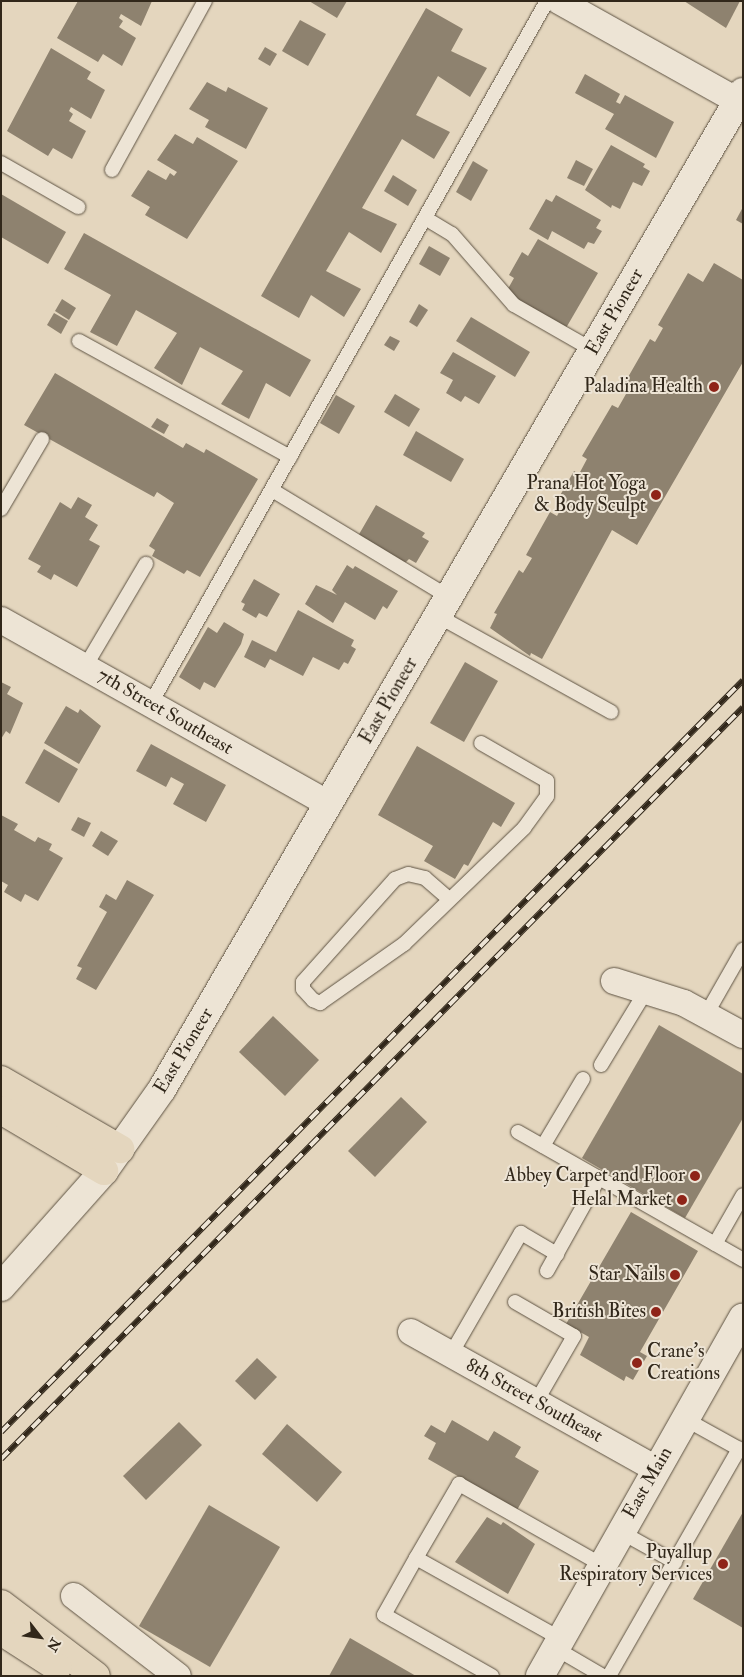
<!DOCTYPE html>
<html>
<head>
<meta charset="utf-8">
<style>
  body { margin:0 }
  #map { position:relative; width:744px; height:1677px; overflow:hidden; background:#e4d6be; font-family:"IM FELL Double Pica",serif }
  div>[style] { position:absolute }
  .building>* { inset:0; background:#8e826f }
  .roads { filter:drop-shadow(0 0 1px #5e5343) drop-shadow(0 0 1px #5e5343) }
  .lane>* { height:14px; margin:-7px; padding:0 7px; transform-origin:7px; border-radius:7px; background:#ede4d5 }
  .street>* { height:26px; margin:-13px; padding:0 13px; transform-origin:13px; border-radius:13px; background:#ede4d5 }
  .secondary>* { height:28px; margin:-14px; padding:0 14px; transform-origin:14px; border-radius:14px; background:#ede4d5 }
  .highway>* { height:28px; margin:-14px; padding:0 14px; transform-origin:14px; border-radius:14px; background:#e4d6be }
  .rail>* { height:5.5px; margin-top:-2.75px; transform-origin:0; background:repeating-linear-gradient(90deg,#ede4d5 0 11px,#31271a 0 22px); box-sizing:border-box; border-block:1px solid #31271a }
  .dots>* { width:14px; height:14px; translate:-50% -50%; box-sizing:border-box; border:2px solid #ede4d5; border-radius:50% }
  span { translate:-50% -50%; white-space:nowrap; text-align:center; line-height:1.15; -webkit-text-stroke:4px #ede4d5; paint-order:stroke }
  .street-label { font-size:19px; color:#31271a }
  .poi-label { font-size:19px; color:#31271a }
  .right { translate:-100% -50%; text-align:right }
  .left { translate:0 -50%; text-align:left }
  .frame { position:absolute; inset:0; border:2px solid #31271a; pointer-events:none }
  .north { position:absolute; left:15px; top:1612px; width:50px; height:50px; -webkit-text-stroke:4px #ede4d5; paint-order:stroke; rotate:120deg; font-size:14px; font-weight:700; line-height:20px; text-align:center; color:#31271a }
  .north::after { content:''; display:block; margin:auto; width:18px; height:22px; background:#31271a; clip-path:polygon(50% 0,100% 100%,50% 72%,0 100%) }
</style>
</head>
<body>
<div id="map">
  <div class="building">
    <div style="clip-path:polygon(78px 1px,152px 1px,141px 26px,121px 14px,119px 18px,123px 21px,119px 27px,136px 38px,122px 66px,103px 54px,98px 62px,57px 38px)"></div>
    <div style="clip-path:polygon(309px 1px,347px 1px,337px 18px)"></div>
    <div style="clip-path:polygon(684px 1px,740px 1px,726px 28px)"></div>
    <div style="clip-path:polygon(426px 8px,463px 29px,451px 51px,487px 68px,470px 97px,438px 76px,416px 115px,450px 132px,434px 159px,402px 139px,362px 208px,397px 224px,381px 253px,349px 232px,326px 271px,361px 289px,344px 317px,311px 295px,299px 318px,261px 296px)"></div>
    <div style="clip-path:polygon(300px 20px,326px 34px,308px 66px,282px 51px)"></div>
    <div style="clip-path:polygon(265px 47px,277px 54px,270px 66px,258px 59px)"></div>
    <div style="clip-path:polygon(51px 48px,91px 72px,87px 79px,105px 90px,91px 119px,71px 107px,69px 111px,73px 114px,69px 121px,86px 131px,72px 159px,53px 148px,48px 156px,7px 131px)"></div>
    <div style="clip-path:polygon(585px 74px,620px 94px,616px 102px,620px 104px,625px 95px,674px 122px,656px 158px,605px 129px,614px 114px,575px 93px)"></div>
    <div style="clip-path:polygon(207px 82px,226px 92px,228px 87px,268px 108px,246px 149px,205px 127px,209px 120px,189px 109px)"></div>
    <div style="clip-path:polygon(175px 134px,193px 144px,197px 137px,238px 161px,187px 239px,145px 215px,150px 207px,131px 196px,148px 170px,166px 180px,170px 173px,174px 176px,177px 172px,157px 160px)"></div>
    <div style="clip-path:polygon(611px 145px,645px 164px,643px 167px,650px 171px,642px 186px,633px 182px,620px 209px,612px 205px,611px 208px,585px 190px)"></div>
    <div style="clip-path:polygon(576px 160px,593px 169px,584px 186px,567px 178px)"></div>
    <div style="clip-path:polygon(473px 161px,488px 170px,471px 201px,456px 192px)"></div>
    <div style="clip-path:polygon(393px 175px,417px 190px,408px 206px,384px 191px)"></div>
    <div style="clip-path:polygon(1px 194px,66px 232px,48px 264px,1px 237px)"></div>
    <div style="clip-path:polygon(556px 195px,601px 220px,596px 228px,602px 231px,594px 244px,588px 242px,584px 249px,552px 231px,548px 240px,529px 229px,546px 199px,552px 202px)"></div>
    <div style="clip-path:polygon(743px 207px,743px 224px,736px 220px)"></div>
    <div style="clip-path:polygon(84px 233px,311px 360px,290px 397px,266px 383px,249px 419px,221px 404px,243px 371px,200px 347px,182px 385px,154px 368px,177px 333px,136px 310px,117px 346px,90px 332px,111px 295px,64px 269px)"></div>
    <div style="clip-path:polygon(538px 239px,598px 273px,566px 328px,505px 294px,514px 278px,509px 275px,522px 252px,528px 256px)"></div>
    <div style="clip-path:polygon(429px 246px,450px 258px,440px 276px,419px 264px)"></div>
    <div style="clip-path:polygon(714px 263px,743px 280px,743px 362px,637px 545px,612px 530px,542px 659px,531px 653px,530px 656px,490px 628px,497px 614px,494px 613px,519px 570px,523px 573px,532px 558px,526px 555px,550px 512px,557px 516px,564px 503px,558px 499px,574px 471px,579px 474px,587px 459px,582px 456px,612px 405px,618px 408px,626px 394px,620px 391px,650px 339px,655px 342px,663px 328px,658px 325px,688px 273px,703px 282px)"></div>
    <div style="clip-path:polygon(62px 299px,76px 308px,69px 320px,55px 311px)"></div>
    <div style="clip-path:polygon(419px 304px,428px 310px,417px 327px,409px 322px)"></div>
    <div style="clip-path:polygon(54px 313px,68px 321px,61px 334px,47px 325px)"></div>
    <div style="clip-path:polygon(471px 317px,530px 352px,515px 377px,456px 341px)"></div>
    <div style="clip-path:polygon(390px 336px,400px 341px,394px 351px,384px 345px)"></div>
    <div style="clip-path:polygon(453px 352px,496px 376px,479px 404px,465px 396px,461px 402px,446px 393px,453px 380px,440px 373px)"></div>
    <div style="clip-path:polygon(55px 373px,183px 448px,186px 443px,204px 453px,206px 449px,258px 479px,200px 577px,187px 570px,184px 574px,152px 556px,155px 550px,149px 546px,174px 503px,157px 492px,154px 497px,24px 425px)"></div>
    <div style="clip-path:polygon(395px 394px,420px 409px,409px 427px,384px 412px)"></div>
    <div style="clip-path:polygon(336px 395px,355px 406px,339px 434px,320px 423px)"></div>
    <div style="clip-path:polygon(157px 418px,169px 425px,164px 434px,151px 427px)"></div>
    <div style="clip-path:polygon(416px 431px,464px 459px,451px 482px,403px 455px)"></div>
    <div style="clip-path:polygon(78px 497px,92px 505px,85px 517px,98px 525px,89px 540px,100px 546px,77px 587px,54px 574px,51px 580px,37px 572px,41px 566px,28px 559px,60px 502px,71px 509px)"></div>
    <div style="clip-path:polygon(376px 505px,425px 533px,422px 537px,429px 541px,416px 563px,409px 559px,405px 563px,358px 536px)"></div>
    <div style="clip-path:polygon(347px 565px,353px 569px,355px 566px,398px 591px,387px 609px,383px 606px,375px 620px,345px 602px,333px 623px,305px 604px,316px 585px,337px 595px,332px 590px)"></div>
    <div style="clip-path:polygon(254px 579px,280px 594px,267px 617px,259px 613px,256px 618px,242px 610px,245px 604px,241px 602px)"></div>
    <div style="clip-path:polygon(298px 610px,354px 640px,351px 646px,356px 649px,348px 664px,344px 662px,339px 670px,313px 657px,303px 676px,270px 659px,265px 668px,244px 657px,252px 640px,276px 652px)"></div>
    <div style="clip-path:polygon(224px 622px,244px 634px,241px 644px,215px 688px,204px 682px,200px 690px,179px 677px,208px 627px,217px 633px)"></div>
    <div style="clip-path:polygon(465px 662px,498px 681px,464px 742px,430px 723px)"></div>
    <div style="clip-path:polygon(1px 682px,11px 687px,7px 694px,23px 703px,10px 734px,6px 731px,1px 739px)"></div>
    <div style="clip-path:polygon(66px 706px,78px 713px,80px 709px,101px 726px,79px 764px,44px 743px)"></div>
    <div style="clip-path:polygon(151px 744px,226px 785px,206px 822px,173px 804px,184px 784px,171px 777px,166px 787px,136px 771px)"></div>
    <div style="clip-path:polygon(417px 746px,515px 803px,501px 827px,493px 822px,468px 866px,464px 864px,455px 879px,424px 861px,433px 846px,378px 815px)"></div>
    <div style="clip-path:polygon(44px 749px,78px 769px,59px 803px,25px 783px)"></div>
    <div style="clip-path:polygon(1px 815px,18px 824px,14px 830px,35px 842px,38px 837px,52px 844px,49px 850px,63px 858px,38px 901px,25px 894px,21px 902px,4px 892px,8px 885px,1px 881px)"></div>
    <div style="clip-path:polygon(78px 817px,91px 823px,84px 837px,71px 830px)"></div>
    <div style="clip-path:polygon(101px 831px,118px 841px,108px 856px,92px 846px)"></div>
    <div style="clip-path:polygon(127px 880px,154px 895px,96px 990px,76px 979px,82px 968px,77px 966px,107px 912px,99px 907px,106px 894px,116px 900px)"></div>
    <div style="clip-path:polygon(273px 1016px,319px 1060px,285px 1096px,239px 1052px)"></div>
    <div style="clip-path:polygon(659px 1025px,743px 1074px,743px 1118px,685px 1218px,582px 1158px)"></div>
    <div style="clip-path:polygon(401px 1097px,427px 1122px,375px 1177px,348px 1151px)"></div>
    <div style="clip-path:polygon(631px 1212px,698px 1251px,640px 1352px,647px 1356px,633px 1380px,626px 1376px,624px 1381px,580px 1355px,589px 1337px,566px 1324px)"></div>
    <div style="clip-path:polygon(257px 1358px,277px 1377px,255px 1400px,235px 1381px)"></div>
    <div style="clip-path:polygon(452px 1420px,488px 1441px,494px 1431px,521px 1447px,515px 1457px,539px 1471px,517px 1510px,428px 1459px,436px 1443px,424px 1436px,431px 1425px,445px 1433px)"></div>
    <div style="clip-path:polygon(179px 1422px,202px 1445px,146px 1500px,123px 1476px)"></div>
    <div style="clip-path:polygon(287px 1424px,342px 1472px,317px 1502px,262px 1454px)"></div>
    <div style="clip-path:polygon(209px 1505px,280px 1547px,210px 1667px,139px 1626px)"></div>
    <div style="clip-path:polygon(743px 1512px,743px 1628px,693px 1599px)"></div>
    <div style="clip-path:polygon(487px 1517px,501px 1525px,503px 1522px,535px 1544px,508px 1594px,455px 1562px)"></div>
    <div style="clip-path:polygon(350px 1638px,416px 1676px,329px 1676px)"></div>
  </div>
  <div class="roads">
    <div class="lane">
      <div style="left:1px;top:163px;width:89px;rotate:29.7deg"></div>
      <div style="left:112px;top:170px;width:193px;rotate:-61.2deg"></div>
      <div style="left:425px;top:218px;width:31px;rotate:31deg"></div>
      <div style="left:452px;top:234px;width:94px;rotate:48.9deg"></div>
      <div style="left:514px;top:305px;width:91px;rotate:29.7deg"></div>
      <div style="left:79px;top:341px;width:241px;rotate:28.8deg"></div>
      <div style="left:272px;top:490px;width:207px;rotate:31.2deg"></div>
      <div style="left:1px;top:509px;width:81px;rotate:-59.6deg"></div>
      <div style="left:438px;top:616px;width:198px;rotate:29deg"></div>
      <div style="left:85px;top:667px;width:120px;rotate:-59.4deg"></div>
      <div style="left:151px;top:703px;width:806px;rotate:-60.57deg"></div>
      <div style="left:449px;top:899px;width:32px;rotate:-139deg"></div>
      <div style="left:425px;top:878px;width:17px;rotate:-167deg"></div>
      <div style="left:408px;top:874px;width:14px;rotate:159deg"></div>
      <div style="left:395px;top:879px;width:138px;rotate:131.8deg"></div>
      <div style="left:303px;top:982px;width:7px;rotate:90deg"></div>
      <div style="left:303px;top:989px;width:15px;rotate:48deg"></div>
      <div style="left:313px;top:1000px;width:8px;rotate:23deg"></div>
      <div style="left:320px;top:1003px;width:103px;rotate:-35.1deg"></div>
      <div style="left:404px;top:944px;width:167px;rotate:-44deg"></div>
      <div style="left:524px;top:828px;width:39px;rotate:-54deg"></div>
      <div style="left:547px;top:796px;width:15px;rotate:-90deg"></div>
      <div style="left:547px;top:781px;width:76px;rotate:-150.1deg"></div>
      <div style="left:707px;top:1013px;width:73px;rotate:-60.3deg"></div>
      <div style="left:601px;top:1065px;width:87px;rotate:-58.7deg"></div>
      <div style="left:518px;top:1132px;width:259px;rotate:29.6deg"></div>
      <div style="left:543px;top:1146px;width:78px;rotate:-59.2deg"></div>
      <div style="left:715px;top:1244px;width:56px;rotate:-60.3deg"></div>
      <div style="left:547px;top:1271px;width:107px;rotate:-60.8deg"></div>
      <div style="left:515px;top:1302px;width:68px;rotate:30deg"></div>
      <div style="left:574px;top:1336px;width:76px;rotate:119.9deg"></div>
      <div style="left:451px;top:1354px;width:140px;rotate:-60deg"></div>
      <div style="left:521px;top:1233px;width:42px;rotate:30.3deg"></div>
      <div style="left:685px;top:1419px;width:66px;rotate:28.9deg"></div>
      <div style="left:621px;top:1532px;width:62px;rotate:29.1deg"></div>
      <div style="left:416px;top:1558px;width:86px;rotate:-59.8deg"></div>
      <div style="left:459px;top:1484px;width:164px;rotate:29.5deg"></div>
      <div style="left:555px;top:1648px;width:56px;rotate:30.3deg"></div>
      <div style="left:492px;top:1676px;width:124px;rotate:-150.5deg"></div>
      <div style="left:384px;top:1615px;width:65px;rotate:-60.7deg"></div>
      <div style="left:416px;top:1558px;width:166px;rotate:29.2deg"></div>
      <div style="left:609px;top:1676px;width:262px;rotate:-60.2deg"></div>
    </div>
    <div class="street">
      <div style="left:559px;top:1px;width:211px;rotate:29.2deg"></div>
      <div style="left:1px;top:620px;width:376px;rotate:29.3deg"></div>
      <div style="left:614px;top:981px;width:73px;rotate:17.4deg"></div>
      <div style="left:684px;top:1003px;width:67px;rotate:28.5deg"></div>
      <div style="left:411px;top:1332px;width:281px;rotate:29.2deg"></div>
      <div style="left:74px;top:1596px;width:131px;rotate:37.6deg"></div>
    </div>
    <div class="secondary">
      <div style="left:1px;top:1287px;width:155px;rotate:-48.4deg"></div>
      <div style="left:104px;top:1171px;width:100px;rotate:-54.7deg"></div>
      <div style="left:162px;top:1089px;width:1154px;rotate:-59.77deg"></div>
      <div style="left:540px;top:1676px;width:412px;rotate:-60.5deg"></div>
    </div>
    <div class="highway">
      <div style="left:1px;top:1080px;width:138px;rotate:30.1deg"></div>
      <div style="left:1px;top:1110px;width:120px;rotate:30.6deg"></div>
      <div style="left:1px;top:1604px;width:119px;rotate:37.2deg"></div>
      <div style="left:1px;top:1631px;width:67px;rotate:32.7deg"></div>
    </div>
  </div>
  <div class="rail">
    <div style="left:1px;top:1432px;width:1056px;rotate:-45.38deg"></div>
    <div style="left:1px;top:1459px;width:1056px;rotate:-45.38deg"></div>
  </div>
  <div class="dots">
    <div style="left:714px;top:387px;background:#8f2418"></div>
    <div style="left:656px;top:495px;background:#8f2418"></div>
    <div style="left:695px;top:1176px;background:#8f2418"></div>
    <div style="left:682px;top:1200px;background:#8f2418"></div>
    <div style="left:675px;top:1275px;background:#8f2418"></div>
    <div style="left:656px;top:1312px;background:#8f2418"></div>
    <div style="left:637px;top:1363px;background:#8f2418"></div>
    <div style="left:723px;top:1564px;background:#8f2418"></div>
  </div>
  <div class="street-label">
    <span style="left:615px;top:312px;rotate:-60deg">East Pioneer</span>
    <span style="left:389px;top:701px;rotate:-60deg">East Pioneer</span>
    <span style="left:165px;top:712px;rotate:30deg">7th Street Southeast</span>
    <span style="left:184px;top:1051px;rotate:-59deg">East Pioneer</span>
    <span style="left:534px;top:1401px;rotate:29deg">8th Street Southeast</span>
    <span style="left:648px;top:1483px;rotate:-60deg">East Main</span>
  </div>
  <div class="poi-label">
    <span class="right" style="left:703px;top:387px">Paladina Health</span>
    <span class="right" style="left:646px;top:495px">Prana Hot Yoga<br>&amp; Body Sculpt</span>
    <span class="right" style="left:685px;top:1176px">Abbey Carpet and Floor</span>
    <span class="right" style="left:672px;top:1200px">Helal Market</span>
    <span class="right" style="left:665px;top:1275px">Star Nails</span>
    <span class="right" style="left:646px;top:1312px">British Bites</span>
    <span class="left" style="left:647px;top:1363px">Crane's<br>Creations</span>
    <span class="right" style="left:712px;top:1564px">Puyallup<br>Respiratory Services</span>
  </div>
  <div class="frame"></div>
  <div class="north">N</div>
</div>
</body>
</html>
